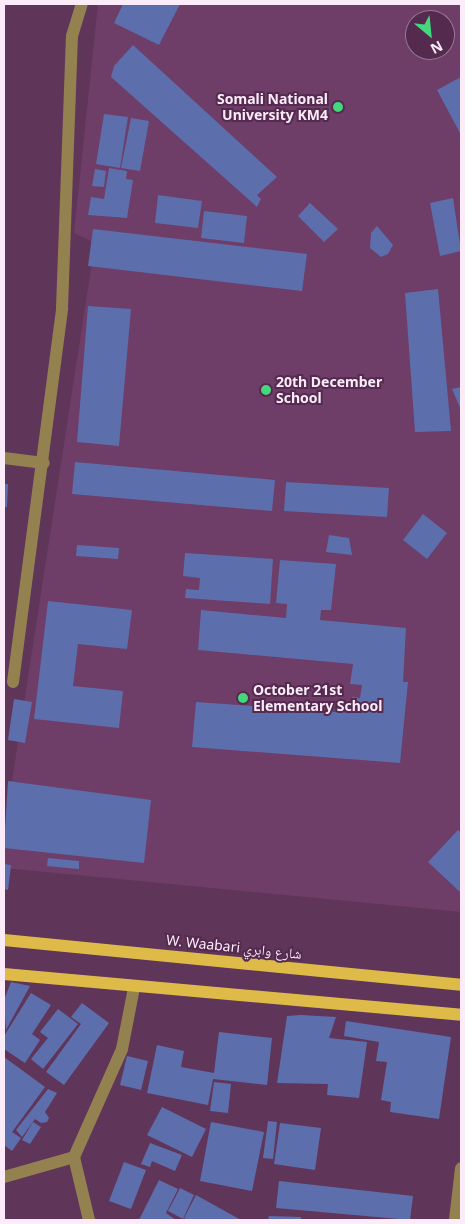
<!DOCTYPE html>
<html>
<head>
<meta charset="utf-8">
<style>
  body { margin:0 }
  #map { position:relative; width:465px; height:1224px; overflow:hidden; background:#60355a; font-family:"Noto Sans","Noto Naskh Arabic",sans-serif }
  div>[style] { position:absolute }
  .built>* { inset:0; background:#6e3d68 }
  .building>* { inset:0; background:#5d6ead }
  .minor>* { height:12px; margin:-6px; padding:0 6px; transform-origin:6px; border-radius:6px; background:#938250 }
  .major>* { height:12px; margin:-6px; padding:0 6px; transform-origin:6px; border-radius:6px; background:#debb49 }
  .dots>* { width:14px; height:14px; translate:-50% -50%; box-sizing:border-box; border:2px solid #542a4f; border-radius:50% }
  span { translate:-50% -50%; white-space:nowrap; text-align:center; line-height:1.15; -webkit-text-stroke:4px #542a4f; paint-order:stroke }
  .poi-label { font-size:14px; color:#fcecfa; font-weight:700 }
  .right { translate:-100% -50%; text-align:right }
  .left { translate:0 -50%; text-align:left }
  .street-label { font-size:14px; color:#fcecfa }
  .frame { position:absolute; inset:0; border:5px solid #fcecfa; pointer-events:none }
  .north { position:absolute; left:405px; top:10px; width:50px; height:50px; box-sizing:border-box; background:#542a4f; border:1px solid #977893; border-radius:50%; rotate:152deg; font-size:14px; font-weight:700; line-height:20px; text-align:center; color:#fcecfa }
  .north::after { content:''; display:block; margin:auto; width:18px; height:22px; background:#44d77b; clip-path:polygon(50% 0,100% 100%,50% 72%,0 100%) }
</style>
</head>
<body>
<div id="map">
  <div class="built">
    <div style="clip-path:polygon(evenodd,98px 4px,461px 4px,461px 912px,4px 868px,4px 833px,95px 243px,74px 233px,98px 4px,415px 20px,445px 20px,445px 50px,415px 50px,415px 20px)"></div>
  </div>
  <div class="building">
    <div style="clip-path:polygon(123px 4px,180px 4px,159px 45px,114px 23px)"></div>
    <div style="clip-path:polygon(133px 45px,277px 177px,257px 195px,261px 199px,257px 207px,111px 77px,114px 66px)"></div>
    <div style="clip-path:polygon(461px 77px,461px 135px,437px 90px)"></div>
    <div style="clip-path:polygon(104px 114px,128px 117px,120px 168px,96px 164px)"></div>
    <div style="clip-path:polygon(131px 118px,149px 121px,140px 171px,121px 168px)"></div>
    <div style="clip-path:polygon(109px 168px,127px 171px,126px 179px,133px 180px,127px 218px,88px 215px,91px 197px,104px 199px)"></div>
    <div style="clip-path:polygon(95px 169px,106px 171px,104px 187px,92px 186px)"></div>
    <div style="clip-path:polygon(158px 195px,202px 201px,198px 228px,155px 223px)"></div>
    <div style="clip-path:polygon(453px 198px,461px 251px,440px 256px,430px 203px)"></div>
    <div style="clip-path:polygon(310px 203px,338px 229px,324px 242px,298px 216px)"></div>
    <div style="clip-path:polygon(204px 211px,247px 216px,244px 243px,201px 238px)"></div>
    <div style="clip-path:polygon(377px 226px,393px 245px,388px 254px,381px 257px,370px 248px,371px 233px)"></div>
    <div style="clip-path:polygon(93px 229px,307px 254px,302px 291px,88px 266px)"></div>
    <div style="clip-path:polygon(438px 289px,451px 431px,415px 432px,405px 293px)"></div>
    <div style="clip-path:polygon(88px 306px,131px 309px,119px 446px,77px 442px)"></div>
    <div style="clip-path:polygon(461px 387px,461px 410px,452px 389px)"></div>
    <div style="clip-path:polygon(75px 462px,275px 480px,272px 511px,72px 494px)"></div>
    <div style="clip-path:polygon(286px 482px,389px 488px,387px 517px,284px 511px)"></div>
    <div style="clip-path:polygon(4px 484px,8px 484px,7px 507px,4px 507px)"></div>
    <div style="clip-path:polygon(423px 514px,447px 533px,427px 559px,403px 540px)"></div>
    <div style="clip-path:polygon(329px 535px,349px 538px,352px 555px,326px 552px)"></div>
    <div style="clip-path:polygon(77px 545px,119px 548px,118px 559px,76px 556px)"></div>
    <div style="clip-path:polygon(185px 553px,273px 559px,270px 604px,185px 598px,186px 589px,199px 590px,200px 578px,183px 576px)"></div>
    <div style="clip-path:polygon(280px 560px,336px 564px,331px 610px,321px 610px,320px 620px,406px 628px,403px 682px,408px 682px,400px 763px,192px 747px,196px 702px,350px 713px,352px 697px,360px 698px,362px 685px,350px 684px,353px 664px,198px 650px,201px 610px,286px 618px,287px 604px,276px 603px)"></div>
    <div style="clip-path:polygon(48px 601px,132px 610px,127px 649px,78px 644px,73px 686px,123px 691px,119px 728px,34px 719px)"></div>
    <div style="clip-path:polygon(14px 699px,32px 702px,25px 743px,8px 740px)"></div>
    <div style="clip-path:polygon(8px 781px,151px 800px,144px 863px,4px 848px)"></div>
    <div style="clip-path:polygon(458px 830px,461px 833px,461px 893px,428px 862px)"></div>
    <div style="clip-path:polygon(48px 858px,79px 861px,79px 869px,47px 866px)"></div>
    <div style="clip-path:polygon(4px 864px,11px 865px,8px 890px,4px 889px)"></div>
    <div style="clip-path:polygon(11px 982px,30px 986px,6px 1030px,4px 1000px)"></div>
    <div style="clip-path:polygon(31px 993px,51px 1005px,32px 1034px,40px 1040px,25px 1063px,4px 1049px,4px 1036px)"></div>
    <div style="clip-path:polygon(82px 1003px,109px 1023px,64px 1085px,46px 1072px,81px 1024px,71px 1017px)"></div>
    <div style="clip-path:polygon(58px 1009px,78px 1024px,43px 1069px,31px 1059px,48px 1038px,40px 1032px)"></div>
    <div style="clip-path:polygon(301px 1015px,336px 1017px,329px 1038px,367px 1042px,359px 1098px,327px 1095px,328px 1084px,277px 1083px,287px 1016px)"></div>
    <div style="clip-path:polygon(346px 1021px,451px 1037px,439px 1119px,390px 1112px,391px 1102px,381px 1100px,387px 1062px,376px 1061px,379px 1042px,344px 1036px)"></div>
    <div style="clip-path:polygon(219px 1032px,272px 1038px,267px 1085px,213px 1079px,208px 1105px,147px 1093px,157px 1045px,184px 1051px,181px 1067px,214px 1073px)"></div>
    <div style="clip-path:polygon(127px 1056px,148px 1061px,141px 1090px,120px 1085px)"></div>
    <div style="clip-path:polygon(4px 1057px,45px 1087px,12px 1132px,21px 1138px,12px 1151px,4px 1145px)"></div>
    <div style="clip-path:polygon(214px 1082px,231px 1084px,228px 1113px,210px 1111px)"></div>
    <div style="clip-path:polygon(48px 1089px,57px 1093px,45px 1112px,49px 1118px,47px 1122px,41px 1123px,35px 1119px,22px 1137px,16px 1130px)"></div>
    <div style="clip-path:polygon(162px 1107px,206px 1129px,192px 1157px,147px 1135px)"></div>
    <div style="clip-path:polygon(268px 1121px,277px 1122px,273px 1159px,263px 1158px)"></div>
    <div style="clip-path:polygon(33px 1122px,41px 1127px,30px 1144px,22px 1140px)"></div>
    <div style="clip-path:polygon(211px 1122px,264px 1132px,252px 1191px,200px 1181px)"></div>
    <div style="clip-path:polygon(280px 1123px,321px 1128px,315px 1170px,274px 1164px)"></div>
    <div style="clip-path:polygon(150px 1143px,182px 1155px,175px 1171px,152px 1161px,150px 1167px,141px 1164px)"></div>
    <div style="clip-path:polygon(124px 1162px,146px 1170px,131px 1209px,109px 1201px)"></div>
    <div style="clip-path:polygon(159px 1180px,178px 1189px,166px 1213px,176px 1220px,139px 1220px)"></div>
    <div style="clip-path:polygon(279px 1181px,413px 1196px,410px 1220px,276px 1208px)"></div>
    <div style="clip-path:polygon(180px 1188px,194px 1195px,183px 1219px,168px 1211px)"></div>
    <div style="clip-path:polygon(196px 1195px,241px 1220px,189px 1220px,184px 1218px)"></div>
    <div style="clip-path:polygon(269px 1216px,301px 1217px,301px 1220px,268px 1220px)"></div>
  </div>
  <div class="minor">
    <div style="left:4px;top:458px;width:40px;rotate:7.1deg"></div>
    <div style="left:13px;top:682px;width:377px;rotate:-82.5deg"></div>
    <div style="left:62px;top:308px;width:272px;rotate:-87.9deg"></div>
    <div style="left:72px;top:36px;width:34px;rotate:-73deg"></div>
    <div style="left:4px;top:1177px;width:73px;rotate:-15.9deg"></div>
    <div style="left:89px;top:1220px;width:65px;rotate:-103.4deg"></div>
    <div style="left:74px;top:1157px;width:118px;rotate:-66deg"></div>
    <div style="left:122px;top:1049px;width:62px;rotate:-78.9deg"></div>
    <div style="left:455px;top:1220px;width:52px;rotate:-83.4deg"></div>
  </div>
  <div class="major">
    <div style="left:4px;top:940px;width:459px;rotate:5.6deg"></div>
    <div style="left:4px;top:974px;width:459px;rotate:5.1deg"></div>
  </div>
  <div class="dots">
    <div style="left:338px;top:107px;background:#44d77b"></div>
    <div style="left:266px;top:390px;background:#44d77b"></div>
    <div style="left:243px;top:698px;background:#44d77b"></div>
  </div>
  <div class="poi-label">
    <span class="right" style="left:328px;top:107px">Somali National<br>University KM4</span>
    <span class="left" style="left:276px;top:390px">20th December<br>School</span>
    <span class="left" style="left:253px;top:698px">October 21st<br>Elementary School</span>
  </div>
  <div class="street-label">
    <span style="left:234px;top:947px;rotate:6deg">W. Waabari شارع وابري</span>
  </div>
  <div class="frame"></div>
  <div class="north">N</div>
</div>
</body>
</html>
